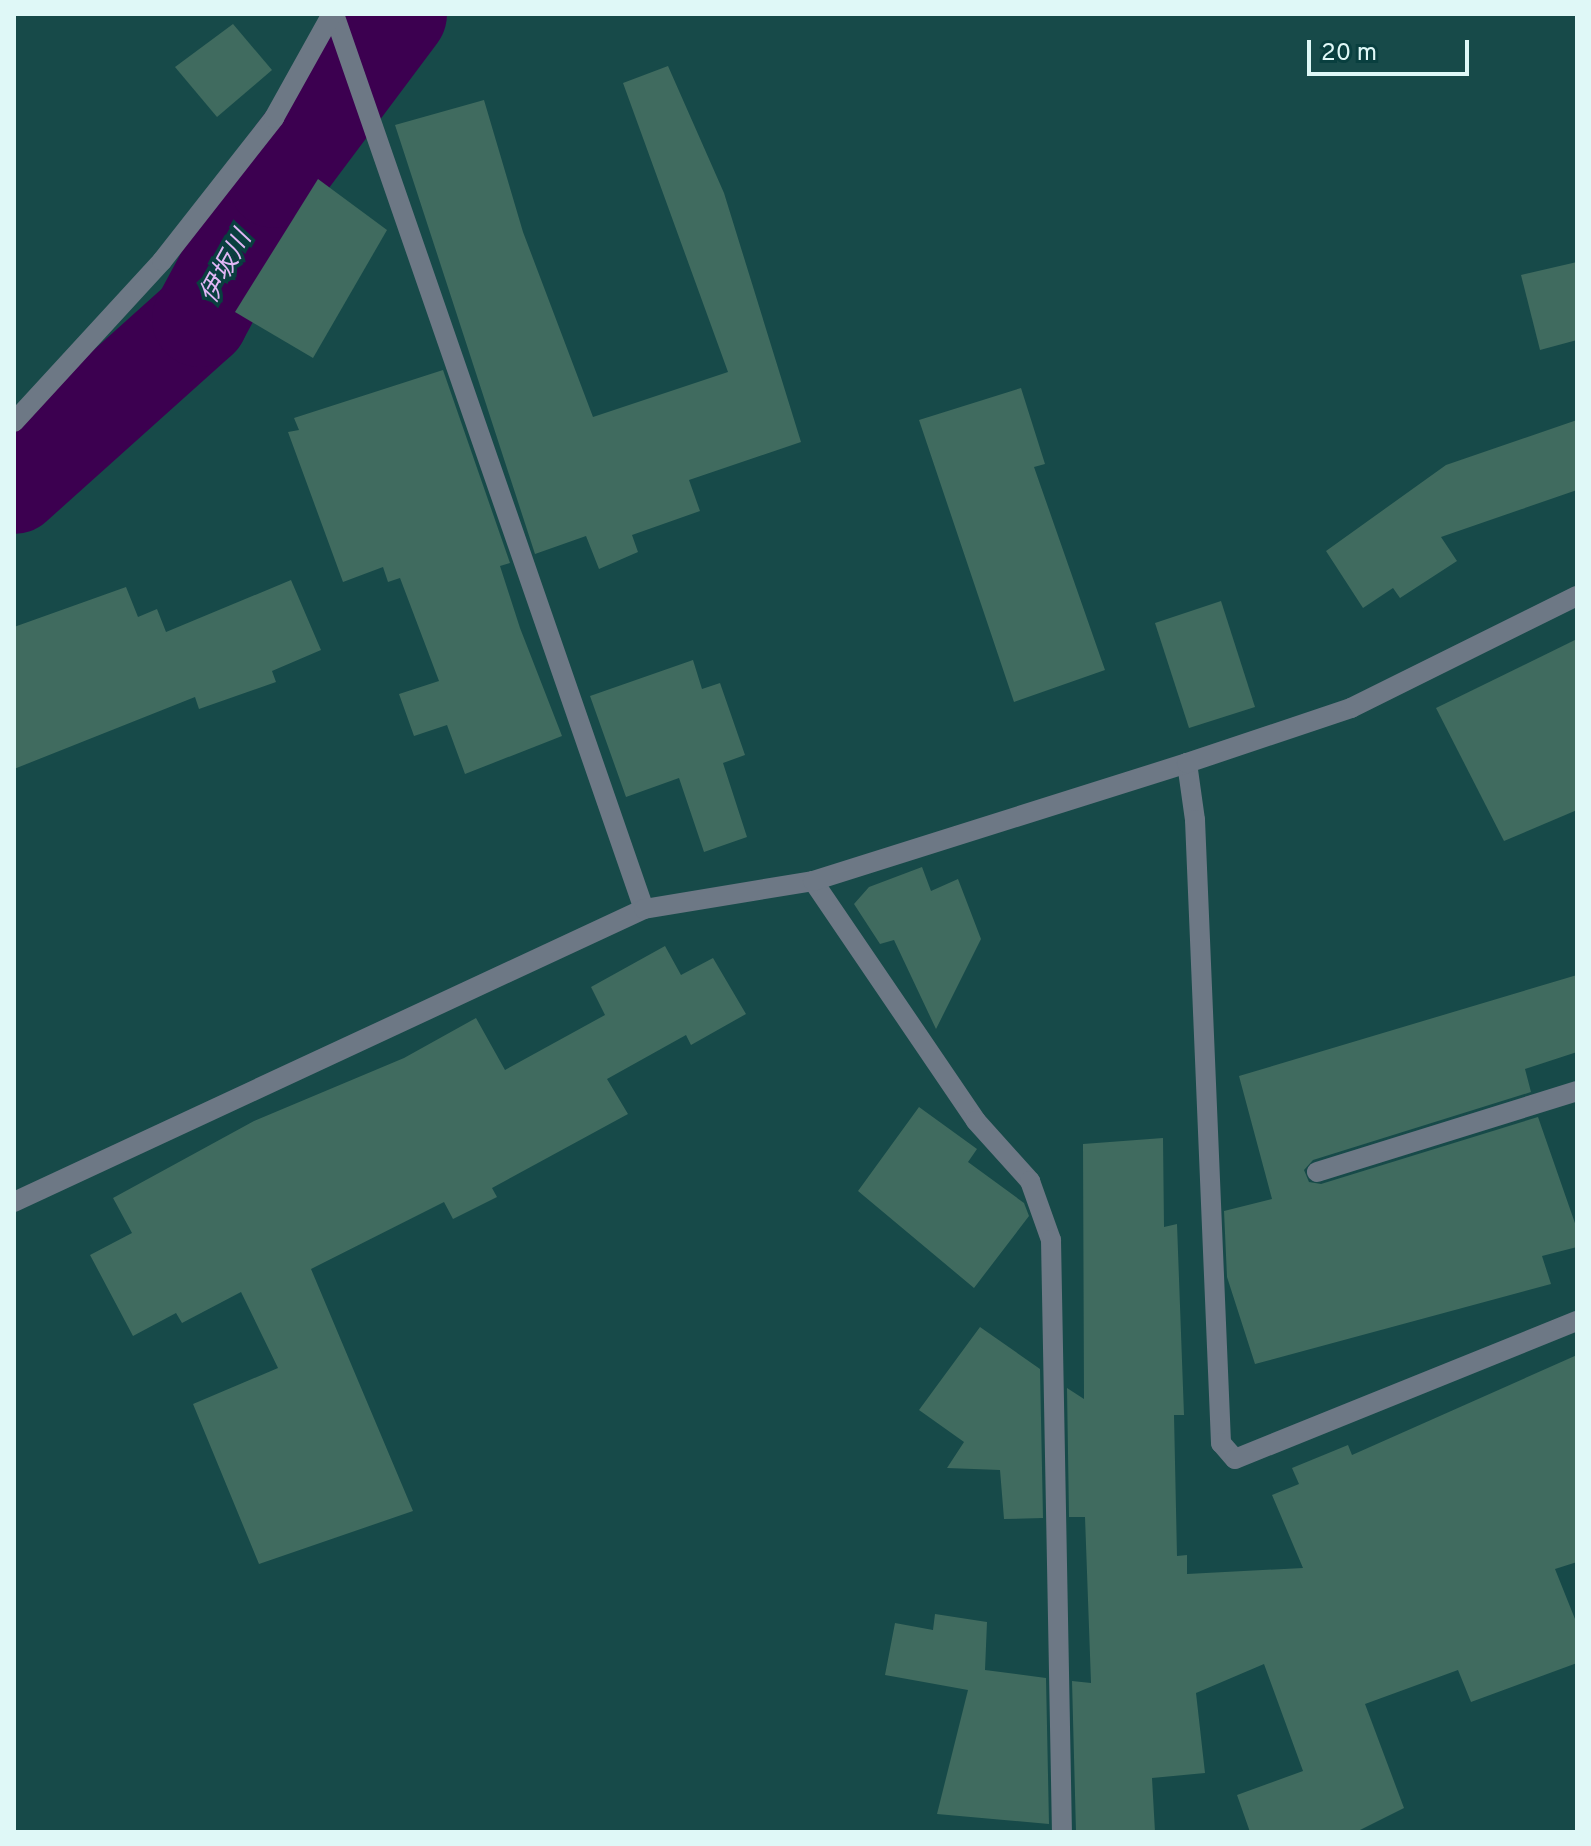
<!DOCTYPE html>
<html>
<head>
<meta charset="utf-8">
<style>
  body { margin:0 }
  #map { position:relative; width:1591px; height:1846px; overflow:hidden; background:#174a49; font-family:Overpass,"Noto Sans JP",sans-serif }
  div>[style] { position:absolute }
  .river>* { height:96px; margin:-48px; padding:0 48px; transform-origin:48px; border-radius:48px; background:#3c0050 }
  .building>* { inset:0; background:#406b5f }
  .minor>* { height:20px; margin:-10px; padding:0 10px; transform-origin:10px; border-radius:10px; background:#6d7885 }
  span { translate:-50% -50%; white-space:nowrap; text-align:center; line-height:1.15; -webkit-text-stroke:7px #093f3f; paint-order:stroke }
  .water-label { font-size:26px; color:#e0b6f5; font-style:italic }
  .frame { position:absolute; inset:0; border:16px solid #dff8f7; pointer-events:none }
  .scale { position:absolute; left:1307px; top:40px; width:162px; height:36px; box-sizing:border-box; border:4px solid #dff8f7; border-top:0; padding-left:10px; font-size:24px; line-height:28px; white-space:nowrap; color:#dff8f7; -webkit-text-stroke:6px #093f3f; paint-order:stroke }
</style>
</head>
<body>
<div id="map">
  <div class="river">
    <div style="left:14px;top:486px;width:250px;rotate:-41.9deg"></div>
    <div style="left:200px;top:319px;width:158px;rotate:-61.7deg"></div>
    <div style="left:275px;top:180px;width:207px;rotate:-53.2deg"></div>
  </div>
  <div class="building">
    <div style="clip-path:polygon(233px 24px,272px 70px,217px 117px,175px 67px)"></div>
    <div style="clip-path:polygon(668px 66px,724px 193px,801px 442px,689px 480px,700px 511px,632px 535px,638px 552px,599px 569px,586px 536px,535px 554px,395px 125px,484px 100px,523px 232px,593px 417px,728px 372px,623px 83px)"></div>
    <div style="clip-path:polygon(318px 179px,387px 230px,313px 358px,235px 312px)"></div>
    <div style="clip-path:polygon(1577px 262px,1577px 340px,1540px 350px,1521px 275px)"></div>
    <div style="clip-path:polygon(443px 370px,510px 563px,500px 566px,520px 628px,562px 736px,465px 774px,447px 725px,414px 736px,399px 694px,439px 681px,400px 578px,388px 582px,383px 567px,343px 582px,288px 432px,299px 430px,294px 418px)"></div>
    <div style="clip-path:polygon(1021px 388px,1045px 464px,1034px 467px,1105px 670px,1014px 702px,919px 420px)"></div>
    <div style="clip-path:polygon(1577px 420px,1577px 490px,1441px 537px,1457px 561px,1400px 598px,1393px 588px,1363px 608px,1326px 551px,1446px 465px)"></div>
    <div style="clip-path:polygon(291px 580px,321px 650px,272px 671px,276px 682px,199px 709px,195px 697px,14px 769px,14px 627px,126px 587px,138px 617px,157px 609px,166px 632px)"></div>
    <div style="clip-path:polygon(1221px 601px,1255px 707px,1189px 728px,1155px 623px)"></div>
    <div style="clip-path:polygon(1577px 639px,1577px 810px,1504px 841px,1436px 708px)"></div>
    <div style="clip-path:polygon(693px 660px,702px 689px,720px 683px,745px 755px,723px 763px,747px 837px,704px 852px,679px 778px,626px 797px,590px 696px)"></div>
    <div style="clip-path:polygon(922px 867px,931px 891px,958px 879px,981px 939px,936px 1029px,894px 940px,880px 944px,854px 904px,869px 887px)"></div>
    <div style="clip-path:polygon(665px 946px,681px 975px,713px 958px,746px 1014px,691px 1045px,686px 1035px,607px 1079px,628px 1114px,492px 1188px,497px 1197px,453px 1219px,444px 1202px,311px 1269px,413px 1511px,259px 1564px,193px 1404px,278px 1368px,241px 1292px,182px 1323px,176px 1313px,133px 1336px,90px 1255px,132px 1233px,113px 1198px,254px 1121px,404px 1058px,476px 1018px,505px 1070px,605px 1015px,591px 987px)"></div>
    <div style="clip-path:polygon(1577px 975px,1577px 1052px,1525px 1069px,1531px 1092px,1313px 1160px,1304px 1170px,1309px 1182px,1321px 1184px,1538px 1117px,1577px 1229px,1577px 1247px,1542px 1256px,1551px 1284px,1255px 1364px,1227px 1277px,1224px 1211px,1272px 1199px,1239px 1076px)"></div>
    <div style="clip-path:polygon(919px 1107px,977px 1149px,968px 1162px,1024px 1203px,1029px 1216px,974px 1288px,858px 1191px)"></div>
    <div style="clip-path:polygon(1163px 1138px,1164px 1227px,1177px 1224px,1184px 1415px,1174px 1415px,1177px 1556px,1187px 1555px,1187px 1574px,1303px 1568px,1272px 1495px,1299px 1484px,1292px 1468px,1348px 1445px,1352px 1455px,1577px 1355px,1577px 1562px,1555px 1569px,1577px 1624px,1577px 1663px,1471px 1702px,1458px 1670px,1365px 1704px,1404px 1808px,1356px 1832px,1250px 1832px,1237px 1795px,1303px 1771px,1264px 1664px,1196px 1693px,1205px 1773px,1152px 1778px,1155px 1832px,1076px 1832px,1072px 1681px,1091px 1683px,1085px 1517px,1069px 1517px,1067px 1388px,1084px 1399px,1083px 1144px)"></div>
    <div style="clip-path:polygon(980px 1327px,1040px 1369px,1043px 1518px,1004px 1519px,1000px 1470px,947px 1468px,964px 1442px,919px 1410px)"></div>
    <div style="clip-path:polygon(935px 1614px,987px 1622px,985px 1670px,1046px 1678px,1049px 1824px,937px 1814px,968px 1690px,885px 1675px,895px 1623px,933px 1630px)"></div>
  </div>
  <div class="minor">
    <div style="left:334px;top:14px;width:947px;rotate:70.9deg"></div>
    <div style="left:14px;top:422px;width:219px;rotate:-47.4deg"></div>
    <div style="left:162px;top:261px;width:182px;rotate:-51.9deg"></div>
    <div style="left:274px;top:118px;width:119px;rotate:-60.9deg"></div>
    <div style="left:1187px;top:763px;width:58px;rotate:82deg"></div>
    <div style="left:1195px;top:820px;width:624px;rotate:87.61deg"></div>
    <div style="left:1221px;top:1443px;width:21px;rotate:49deg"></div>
    <div style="left:1235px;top:1459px;width:369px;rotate:-22deg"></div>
    <div style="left:813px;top:881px;width:290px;rotate:55.8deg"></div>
    <div style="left:976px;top:1121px;width:81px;rotate:48deg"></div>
    <div style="left:1030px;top:1181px;width:63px;rotate:70.4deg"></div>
    <div style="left:1051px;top:1240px;width:592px;rotate:88.94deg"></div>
    <div style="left:1317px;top:1172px;width:272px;rotate:-17.3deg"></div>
    <div style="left:14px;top:1202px;width:695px;rotate:-24.94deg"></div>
    <div style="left:644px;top:909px;width:171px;rotate:-9.4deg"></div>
    <div style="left:813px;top:881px;width:392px;rotate:-17.5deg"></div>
    <div style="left:1187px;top:763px;width:173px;rotate:-18.5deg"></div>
    <div style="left:1351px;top:708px;width:252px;rotate:-26.4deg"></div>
  </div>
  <div class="water-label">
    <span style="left:227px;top:268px;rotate:-61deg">伊坂川</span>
  </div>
  <div class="frame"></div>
  <div class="scale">20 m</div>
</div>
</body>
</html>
